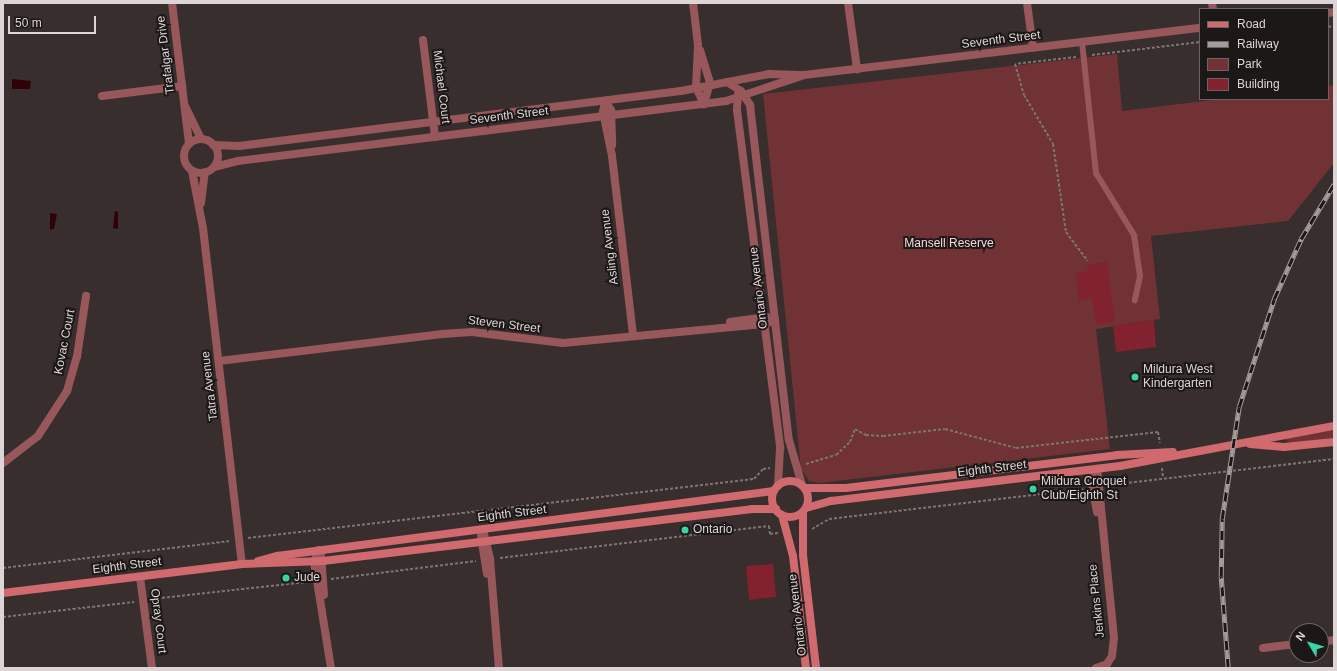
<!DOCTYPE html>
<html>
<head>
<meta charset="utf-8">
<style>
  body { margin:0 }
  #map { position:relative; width:1337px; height:671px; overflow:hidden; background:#392e2e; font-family:Arial,sans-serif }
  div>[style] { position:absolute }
  .green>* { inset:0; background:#713236 }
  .water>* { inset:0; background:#310108 }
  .building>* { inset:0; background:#82222e }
  .path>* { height:2px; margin-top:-1px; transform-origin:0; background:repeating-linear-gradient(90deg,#7c7373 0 3px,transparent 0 5px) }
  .lane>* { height:6px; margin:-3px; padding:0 3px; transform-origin:3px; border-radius:3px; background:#98575a }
  .street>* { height:8px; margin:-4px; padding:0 4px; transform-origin:4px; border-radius:4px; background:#98575a }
  .street>.ring { margin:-4px; padding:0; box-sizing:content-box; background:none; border:8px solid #98575a; border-radius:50% }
  .secondary>* { height:8px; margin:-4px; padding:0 4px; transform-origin:4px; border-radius:4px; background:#d06a6f }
  .secondary>.ring { margin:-4px; padding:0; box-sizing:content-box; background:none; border:8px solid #d06a6f; border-radius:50% }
  .rail>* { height:4.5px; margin-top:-2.25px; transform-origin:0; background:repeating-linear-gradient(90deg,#1d1818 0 9px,#a49b9b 0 18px); box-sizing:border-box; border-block:1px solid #a49b9b }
  .dots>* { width:11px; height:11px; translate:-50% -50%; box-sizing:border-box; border:2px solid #1d1818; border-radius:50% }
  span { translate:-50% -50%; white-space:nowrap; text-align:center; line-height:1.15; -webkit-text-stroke:4px #1d1818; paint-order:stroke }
  .street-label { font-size:12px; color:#ddd5d5 }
  .park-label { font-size:12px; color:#f5d8d8 }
  .poi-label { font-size:12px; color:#ddd5d5 }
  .left { translate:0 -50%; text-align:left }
  .frame { position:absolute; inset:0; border:4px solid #ddd5d5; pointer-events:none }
  .legend { position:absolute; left:1199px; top:8px; width:130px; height:92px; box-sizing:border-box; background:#1d1818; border:1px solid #6a6464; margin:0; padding:5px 7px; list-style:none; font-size:12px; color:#ddd5d5 }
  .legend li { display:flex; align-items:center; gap:8px; height:20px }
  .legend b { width:20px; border:1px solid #6a6464 }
  .north { position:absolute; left:1289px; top:623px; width:40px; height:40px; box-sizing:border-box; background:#1d1818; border:1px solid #6a6464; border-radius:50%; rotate:308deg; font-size:11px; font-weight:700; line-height:16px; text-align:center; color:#ddd5d5 }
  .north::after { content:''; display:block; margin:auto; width:14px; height:18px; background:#38d4a6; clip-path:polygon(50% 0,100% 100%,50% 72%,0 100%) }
  .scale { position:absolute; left:8px; top:16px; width:88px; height:18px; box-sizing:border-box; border:2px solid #ddd5d5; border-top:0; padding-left:5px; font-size:12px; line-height:14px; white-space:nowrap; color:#ddd5d5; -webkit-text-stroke:3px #1d1818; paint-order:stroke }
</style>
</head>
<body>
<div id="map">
  <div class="green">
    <div style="clip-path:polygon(1117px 54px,1122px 111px,1221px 99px,1328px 99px,1328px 86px,1334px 85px,1334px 163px,1288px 221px,1151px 236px,1160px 319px,1096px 329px,1110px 449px,819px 483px,809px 481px,801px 469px,763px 94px)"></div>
    <div style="clip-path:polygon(1334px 430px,1334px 438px,1292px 443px,1284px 439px)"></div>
  </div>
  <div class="water">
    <div style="clip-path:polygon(12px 79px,31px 81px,30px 89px,12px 89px)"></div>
    <div style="clip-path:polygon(115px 211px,118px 212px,118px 229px,113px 228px)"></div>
    <div style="clip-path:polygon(50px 213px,57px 214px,54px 229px,50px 230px)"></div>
  </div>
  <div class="building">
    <div style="clip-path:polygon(1107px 262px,1115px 322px,1097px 325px,1092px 298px,1079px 300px,1076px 273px,1088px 271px,1087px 265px)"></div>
    <div style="clip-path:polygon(1154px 320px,1156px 347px,1116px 352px,1113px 326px)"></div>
    <div style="clip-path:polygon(773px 564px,776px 597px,749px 600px,746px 566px)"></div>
  </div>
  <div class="path">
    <div style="left:1328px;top:27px;width:6px;rotate:-9deg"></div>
    <div style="left:1092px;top:55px;width:109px;rotate:-6.9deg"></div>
    <div style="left:1076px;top:57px;width:61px;rotate:173.5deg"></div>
    <div style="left:1015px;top:64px;width:32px;rotate:74deg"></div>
    <div style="left:1024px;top:95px;width:57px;rotate:59.4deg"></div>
    <div style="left:1053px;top:144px;width:89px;rotate:81.6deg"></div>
    <div style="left:1066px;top:232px;width:36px;rotate:53deg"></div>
    <div style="left:806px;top:464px;width:31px;rotate:-17deg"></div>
    <div style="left:836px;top:455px;width:19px;rotate:-43deg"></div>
    <div style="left:850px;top:442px;width:14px;rotate:-69deg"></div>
    <div style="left:855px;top:429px;width:13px;rotate:29deg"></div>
    <div style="left:866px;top:435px;width:17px;rotate:3deg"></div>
    <div style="left:883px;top:436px;width:62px;rotate:-6.4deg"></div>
    <div style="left:945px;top:429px;width:73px;rotate:15deg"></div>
    <div style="left:1016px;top:448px;width:143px;rotate:-6.4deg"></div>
    <div style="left:1158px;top:432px;width:11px;rotate:80deg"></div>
    <div style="left:1162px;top:468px;width:10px;rotate:84deg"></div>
    <div style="left:1109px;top:485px;width:226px;rotate:-6.6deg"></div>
    <div style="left:812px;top:529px;width:20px;rotate:-30deg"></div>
    <div style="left:829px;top:519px;width:256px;rotate:-6.7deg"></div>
    <div style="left:248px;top:538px;width:509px;rotate:-6.65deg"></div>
    <div style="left:754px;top:479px;width:13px;rotate:-48deg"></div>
    <div style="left:763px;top:469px;width:7px;rotate:-8deg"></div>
    <div style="left:500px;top:558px;width:271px;rotate:-6.8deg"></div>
    <div style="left:769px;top:526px;width:8px;rotate:83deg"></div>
    <div style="left:770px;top:534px;width:8px;rotate:-7deg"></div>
    <div style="left:3px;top:568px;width:229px;rotate:-6.8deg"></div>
    <div style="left:331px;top:579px;width:146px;rotate:-7.1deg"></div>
    <div style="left:152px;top:599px;width:156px;rotate:-6.3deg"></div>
    <div style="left:3px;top:617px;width:132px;rotate:-6.5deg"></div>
  </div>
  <div class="lane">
    <div style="left:1082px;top:42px;width:132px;rotate:83.9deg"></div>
    <div style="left:1096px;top:173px;width:73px;rotate:58.5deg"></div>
    <div style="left:1134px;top:235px;width:41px;rotate:81.7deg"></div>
    <div style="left:1140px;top:276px;width:25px;rotate:102deg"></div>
  </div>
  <div class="street">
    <div style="left:172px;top:3px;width:142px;rotate:83.1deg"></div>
    <div style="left:693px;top:3px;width:42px;rotate:83.2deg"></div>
    <div style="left:698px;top:45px;width:42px;rotate:92.7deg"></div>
    <div style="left:696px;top:87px;width:19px;rotate:65deg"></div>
    <div style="left:848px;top:3px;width:67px;rotate:82.2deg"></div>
    <div style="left:1027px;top:3px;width:45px;rotate:82.4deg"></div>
    <div style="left:1212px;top:3px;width:6px;rotate:81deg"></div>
    <div style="left:1328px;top:13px;width:6px;rotate:-9deg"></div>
    <div style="left:423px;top:40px;width:98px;rotate:82.9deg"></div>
    <div style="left:700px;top:50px;width:34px;rotate:73deg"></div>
    <div style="left:710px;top:83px;width:22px;rotate:106deg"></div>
    <div style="left:727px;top:82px;width:17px;rotate:33deg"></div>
    <div style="left:741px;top:91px;width:17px;rotate:57deg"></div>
    <div style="left:750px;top:105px;width:337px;rotate:83.4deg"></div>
    <div style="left:789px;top:440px;width:47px;rotate:73.9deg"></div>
    <div style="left:738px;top:94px;width:16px;rotate:94deg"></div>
    <div style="left:737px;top:110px;width:341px;rotate:82.7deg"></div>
    <div style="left:780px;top:448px;width:38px;rotate:93deg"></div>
    <div style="left:102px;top:96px;width:81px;rotate:-7.1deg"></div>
    <div style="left:605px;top:101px;width:11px;rotate:100deg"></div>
    <div style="left:603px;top:112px;width:45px;rotate:78.4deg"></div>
    <div style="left:612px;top:156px;width:180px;rotate:83.3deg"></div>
    <div style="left:605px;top:101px;width:11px;rotate:56deg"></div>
    <div style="left:611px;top:110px;width:35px;rotate:88deg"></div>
    <div style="left:186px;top:108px;width:34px;rotate:64deg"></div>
    <div class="ring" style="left:184px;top:139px;width:26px;height:26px"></div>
    <div style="left:213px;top:145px;width:26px;rotate:2deg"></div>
    <div style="left:239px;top:146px;width:445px;rotate:-7.1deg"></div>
    <div style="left:681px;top:91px;width:90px;rotate:-10.9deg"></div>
    <div style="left:769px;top:74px;width:31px;rotate:2deg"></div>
    <div style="left:214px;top:167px;width:25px;rotate:-14deg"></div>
    <div style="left:238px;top:161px;width:492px;rotate:-7deg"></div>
    <div style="left:726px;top:101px;width:82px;rotate:-18.4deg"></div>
    <div style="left:804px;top:75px;width:399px;rotate:-6.8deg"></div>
    <div style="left:192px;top:171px;width:58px;rotate:79.1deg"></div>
    <div style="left:203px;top:228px;width:338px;rotate:83.4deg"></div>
    <div style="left:201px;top:203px;width:31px;rotate:-83deg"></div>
    <div style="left:730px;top:322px;width:37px;rotate:-8deg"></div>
    <div style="left:219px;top:361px;width:225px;rotate:-6.9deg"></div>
    <div style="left:442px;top:334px;width:30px;rotate:-4deg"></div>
    <div style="left:472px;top:332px;width:92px;rotate:6.9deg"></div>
    <div style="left:563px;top:343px;width:203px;rotate:-5.4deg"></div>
    <div style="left:765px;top:324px;width:11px;rotate:-22deg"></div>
    <div style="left:3px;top:463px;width:44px;rotate:-37.6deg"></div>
    <div style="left:38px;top:436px;width:54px;rotate:-57.2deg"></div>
    <div style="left:67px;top:391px;width:35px;rotate:-74deg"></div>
    <div style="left:77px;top:357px;width:62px;rotate:-81.6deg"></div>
    <div style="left:1089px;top:470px;width:43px;rotate:79.2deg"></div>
    <div style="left:483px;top:530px;width:30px;rotate:76deg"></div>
    <div style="left:490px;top:559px;width:109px;rotate:85.3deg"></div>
    <div style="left:481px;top:536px;width:38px;rotate:81deg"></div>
    <div style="left:319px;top:550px;width:13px;rotate:113deg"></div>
    <div style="left:314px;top:562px;width:107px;rotate:80.9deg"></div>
    <div style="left:321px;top:555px;width:40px;rotate:85.7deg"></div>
    <div style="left:140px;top:577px;width:92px;rotate:82.5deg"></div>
    <div style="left:1321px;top:642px;width:13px;rotate:-9deg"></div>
    <div style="left:1263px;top:648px;width:34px;rotate:-7deg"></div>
    <div style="left:1096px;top:668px;width:12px;rotate:-20deg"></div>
    <div style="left:1107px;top:664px;width:9px;rotate:-58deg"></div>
    <div style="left:1112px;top:656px;width:18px;rotate:-84deg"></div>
    <div style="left:1114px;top:638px;width:170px;rotate:-95.7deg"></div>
  </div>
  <div class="secondary">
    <div style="left:1250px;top:444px;width:34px;rotate:5deg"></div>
    <div style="left:1284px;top:447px;width:50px;rotate:-5.7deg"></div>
    <div class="ring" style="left:772px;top:481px;width:28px;height:28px"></div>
    <div style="left:805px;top:488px;width:41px"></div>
    <div style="left:846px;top:488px;width:273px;rotate:-6.9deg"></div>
    <div style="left:1117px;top:455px;width:56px;rotate:-3.1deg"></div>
    <div style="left:806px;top:508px;width:26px;rotate:-16deg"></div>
    <div style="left:831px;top:501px;width:291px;rotate:-6.9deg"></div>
    <div style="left:1120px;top:466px;width:218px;rotate:-10.6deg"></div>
    <div style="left:803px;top:512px;width:43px;rotate:90deg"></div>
    <div style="left:803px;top:555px;width:114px;rotate:83.4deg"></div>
    <div style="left:782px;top:515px;width:42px;rotate:75deg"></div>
    <div style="left:793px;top:556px;width:113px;rotate:83.4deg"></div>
    <div style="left:258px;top:561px;width:20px;rotate:-15deg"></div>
    <div style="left:277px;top:556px;width:501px;rotate:-7.45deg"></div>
    <div style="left:3px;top:593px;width:241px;rotate:-6.9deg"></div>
    <div style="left:242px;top:564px;width:81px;rotate:-2.1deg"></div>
    <div style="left:323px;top:561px;width:432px;rotate:-6.9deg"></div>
    <div style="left:752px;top:509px;width:24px"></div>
  </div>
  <div class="rail">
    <div style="left:1228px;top:668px;width:92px;rotate:-94.4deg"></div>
    <div style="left:1221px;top:576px;width:57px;rotate:-89deg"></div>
    <div style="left:1222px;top:519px;width:113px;rotate:-81.4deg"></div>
    <div style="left:1239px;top:407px;width:114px;rotate:-72deg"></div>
    <div style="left:1274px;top:299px;width:66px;rotate:-65.8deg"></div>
    <div style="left:1301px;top:239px;width:64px;rotate:-59deg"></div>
  </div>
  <div class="dots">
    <div style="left:1135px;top:377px;background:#38d4a6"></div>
    <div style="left:1033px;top:489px;background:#38d4a6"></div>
    <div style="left:685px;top:530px;background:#38d4a6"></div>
    <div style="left:286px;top:578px;background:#38d4a6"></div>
  </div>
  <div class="street-label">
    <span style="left:1001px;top:40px;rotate:-7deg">Seventh Street</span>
    <span style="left:166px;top:55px;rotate:-97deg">Trafalgar Drive</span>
    <span style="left:441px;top:87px;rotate:83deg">Michael Court</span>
    <span style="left:509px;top:116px;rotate:-7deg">Seventh Street</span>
    <span style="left:610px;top:247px;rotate:-97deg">Asling Avenue</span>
    <span style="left:759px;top:288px;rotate:-97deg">Ontario Avenue</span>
    <span style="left:504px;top:325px;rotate:7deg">Steven Street</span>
    <span style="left:65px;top:342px;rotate:-79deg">Kovac Court</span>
    <span style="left:210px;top:386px;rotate:-97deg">Tatra Avenue</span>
    <span style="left:992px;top:469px;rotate:-7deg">Eighth Street</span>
    <span style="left:512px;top:514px;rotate:-7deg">Eighth Street</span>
    <span style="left:127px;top:566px;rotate:-7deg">Eighth Street</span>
    <span style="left:1097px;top:601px;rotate:-96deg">Jenkins Place</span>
    <span style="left:798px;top:615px;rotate:-97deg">Ontario Avenue</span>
    <span style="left:158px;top:621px;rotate:83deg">Opray Court</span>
  </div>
  <div class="park-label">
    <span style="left:949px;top:244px">Mansell Reserve</span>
  </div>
  <div class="poi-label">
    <span class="left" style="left:1143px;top:377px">Mildura West<br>Kindergarten</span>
    <span class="left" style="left:1041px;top:489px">Mildura Croquet<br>Club/Eighth St</span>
    <span class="left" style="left:693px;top:530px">Ontario</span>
    <span class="left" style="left:294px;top:578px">Jude</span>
  </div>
  <div class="frame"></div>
  <ul class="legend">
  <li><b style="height:5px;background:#d06a6f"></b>Road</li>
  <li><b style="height:5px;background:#a49b9b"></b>Railway</li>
  <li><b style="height:11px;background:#713236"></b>Park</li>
  <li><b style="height:11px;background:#82222e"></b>Building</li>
  </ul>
  <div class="north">N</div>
  <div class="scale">50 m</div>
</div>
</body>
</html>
